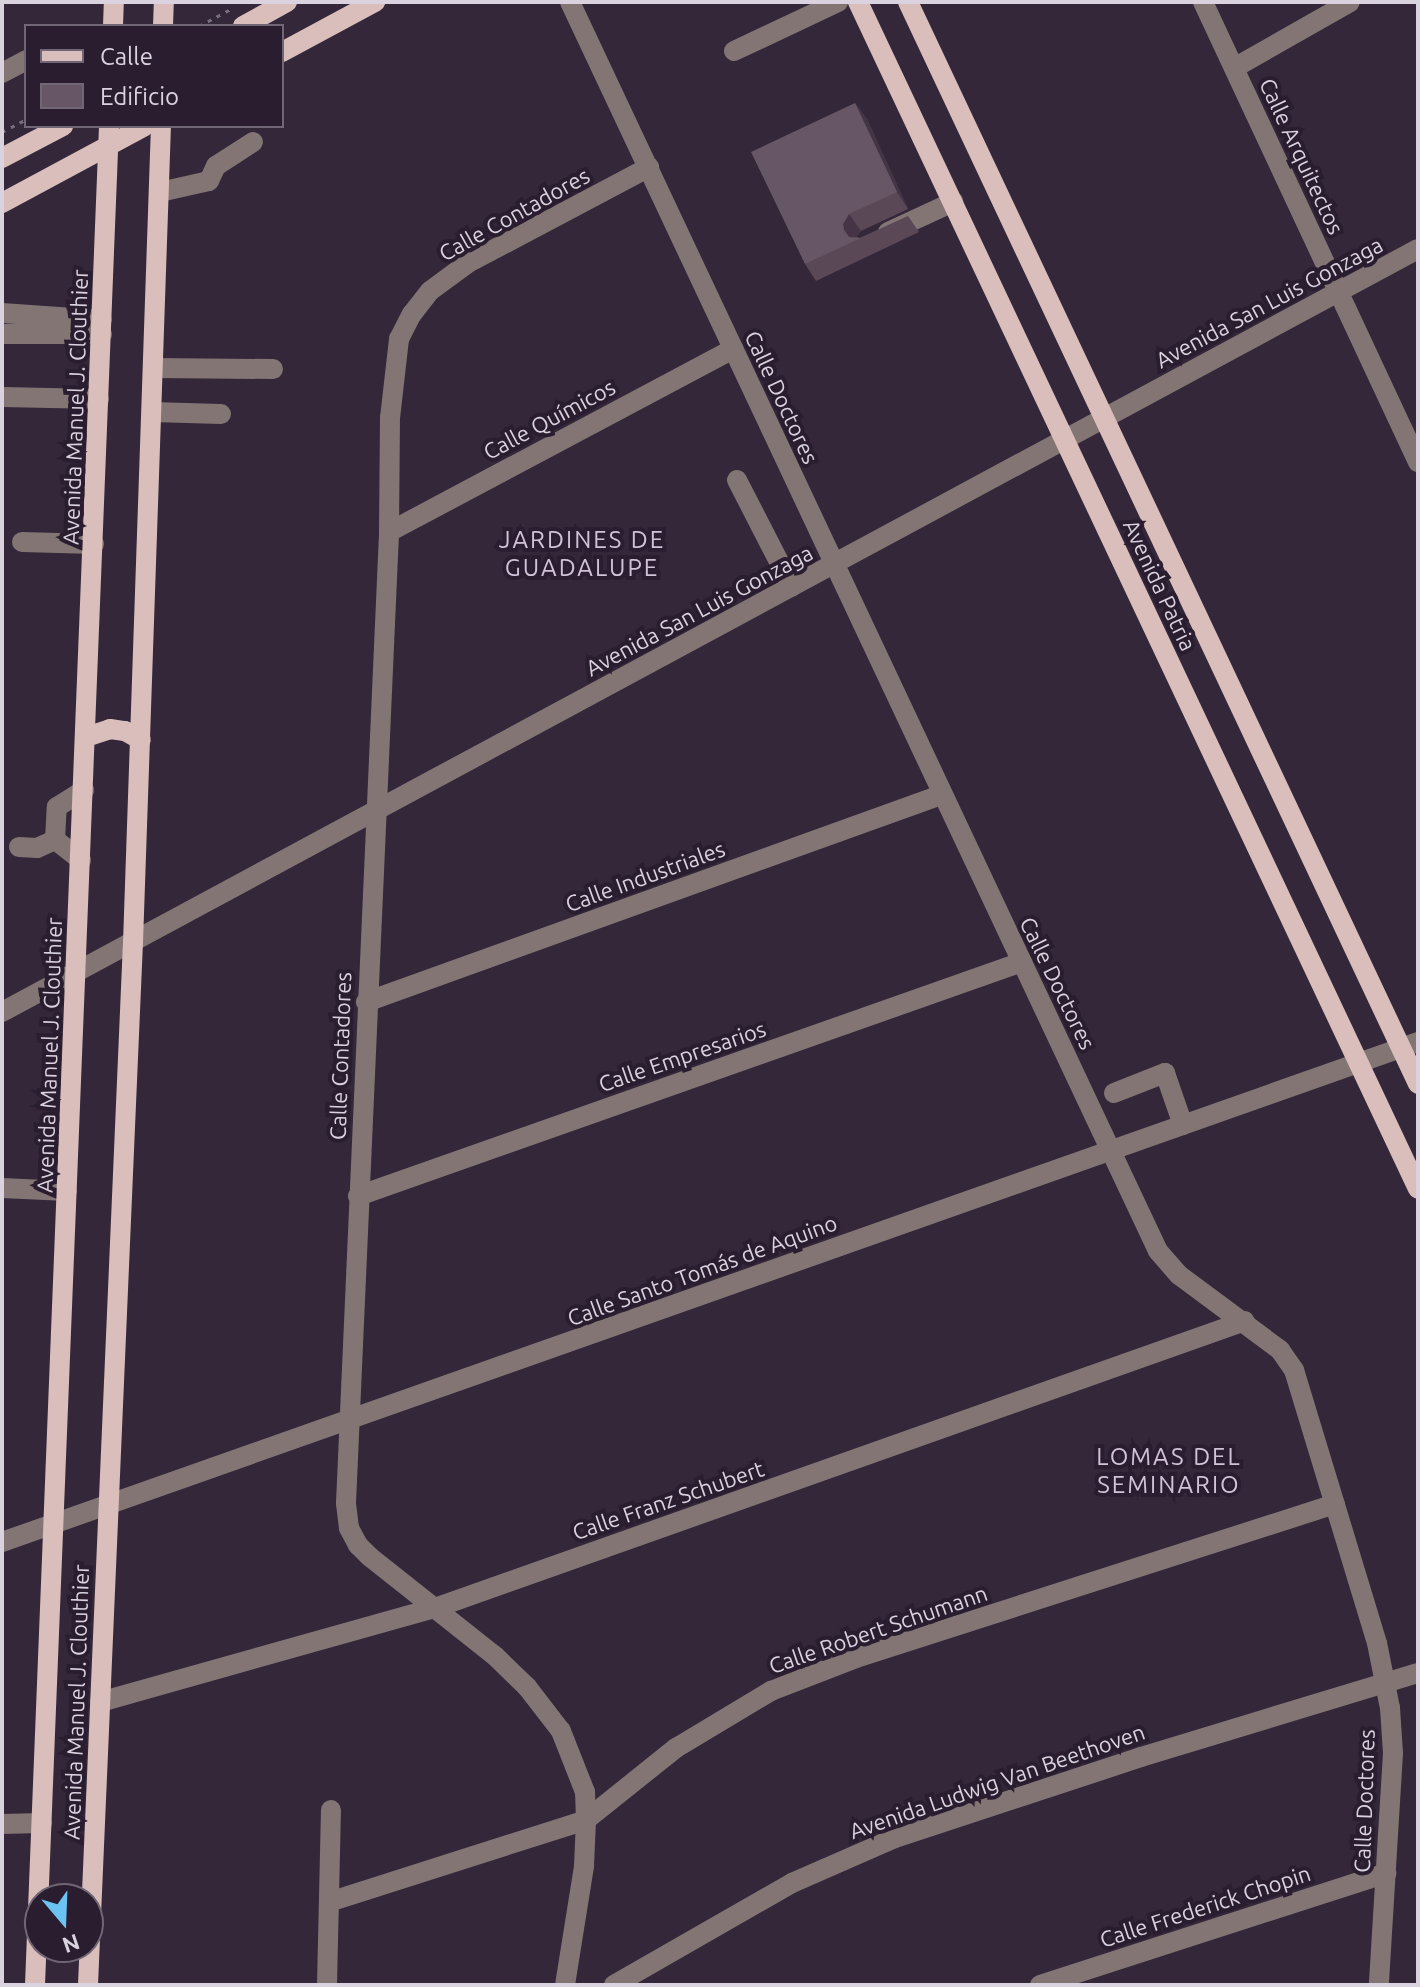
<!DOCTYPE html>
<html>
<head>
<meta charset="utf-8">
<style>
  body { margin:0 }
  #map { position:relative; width:1420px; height:1987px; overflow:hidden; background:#332739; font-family:Ubuntu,sans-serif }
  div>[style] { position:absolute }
  .path>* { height:3px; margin-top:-1.5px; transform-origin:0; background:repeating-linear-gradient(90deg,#776e7d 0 4px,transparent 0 10px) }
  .minor>* { height:20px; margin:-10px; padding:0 10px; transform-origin:10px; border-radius:10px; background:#827574 }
  .major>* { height:20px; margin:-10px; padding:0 10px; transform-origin:10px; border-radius:10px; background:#d9bebb }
  .wall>* { inset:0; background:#5a4857 }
  .shaded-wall>* { inset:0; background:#443445 }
  .building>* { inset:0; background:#675666 }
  span { translate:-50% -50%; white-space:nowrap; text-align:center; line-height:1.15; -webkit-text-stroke:8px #291d2f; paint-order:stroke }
  .street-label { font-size:22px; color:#dad3df }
  .neighbourhood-label { font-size:24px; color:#d1c1d9; letter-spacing:2px }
  .frame { position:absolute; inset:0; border:4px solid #dad3df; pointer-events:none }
  .legend { position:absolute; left:24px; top:24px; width:260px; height:104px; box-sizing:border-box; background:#291d2f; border:2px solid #706675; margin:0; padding:10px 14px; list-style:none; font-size:24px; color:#dad3df }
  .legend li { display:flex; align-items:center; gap:16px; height:40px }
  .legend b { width:40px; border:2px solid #706675 }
  .north { position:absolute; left:24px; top:1883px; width:80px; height:80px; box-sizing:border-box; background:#291d2f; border:2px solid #706675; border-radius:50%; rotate:161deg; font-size:22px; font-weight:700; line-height:32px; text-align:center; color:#dad3df }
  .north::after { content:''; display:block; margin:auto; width:28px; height:36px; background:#6ac3f1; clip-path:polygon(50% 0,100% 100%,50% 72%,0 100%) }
</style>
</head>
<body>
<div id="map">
  <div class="path">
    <div style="left:199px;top:26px;width:38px;rotate:-28deg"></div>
    <div style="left:2px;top:132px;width:27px;rotate:-28deg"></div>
  </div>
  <div class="minor">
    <div style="left:570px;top:2px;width:1380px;rotate:64.79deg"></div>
    <div style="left:1158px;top:1251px;width:32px;rotate:49deg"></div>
    <div style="left:1179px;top:1275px;width:126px;rotate:36.6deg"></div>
    <div style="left:1280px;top:1350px;width:24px;rotate:55deg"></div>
    <div style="left:1294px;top:1370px;width:285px;rotate:73.1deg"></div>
    <div style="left:1377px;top:1643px;width:66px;rotate:78.7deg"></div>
    <div style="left:1390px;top:1708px;width:45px;rotate:86.2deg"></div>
    <div style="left:1393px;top:1753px;width:232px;rotate:93.5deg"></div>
    <div style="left:1203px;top:2px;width:508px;rotate:64.95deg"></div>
    <div style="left:734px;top:51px;width:115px;rotate:-25.2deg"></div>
    <div style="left:1234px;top:68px;width:133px;rotate:-29.6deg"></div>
    <div style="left:2px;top:73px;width:27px;rotate:-28deg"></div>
    <div style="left:160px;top:192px;width:50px;rotate:-12.7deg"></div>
    <div style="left:209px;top:181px;width:17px;rotate:-65deg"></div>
    <div style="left:216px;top:166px;width:44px;rotate:-33deg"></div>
    <div style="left:888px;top:232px;width:72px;rotate:-24.8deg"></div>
    <div style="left:2px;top:313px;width:100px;rotate:4deg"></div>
    <div style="left:2px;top:334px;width:100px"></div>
    <div style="left:154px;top:368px;width:119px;rotate:0.5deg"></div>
    <div style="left:2px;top:397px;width:97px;rotate:1.2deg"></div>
    <div style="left:152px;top:412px;width:69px;rotate:1.7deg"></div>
    <div style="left:737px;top:480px;width:120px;rotate:62.8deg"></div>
    <div style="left:389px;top:532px;width:390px;rotate:-28deg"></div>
    <div style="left:22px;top:542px;width:72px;rotate:1.6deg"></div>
    <div style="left:19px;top:847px;width:18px;rotate:3deg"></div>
    <div style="left:37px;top:848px;width:20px;rotate:-24deg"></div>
    <div style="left:81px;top:860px;width:33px;rotate:-142deg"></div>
    <div style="left:55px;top:840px;width:33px;rotate:-87deg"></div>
    <div style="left:57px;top:807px;width:32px;rotate:-32deg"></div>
    <div style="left:366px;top:1002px;width:611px;rotate:-19.8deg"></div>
    <div style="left:2px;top:1012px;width:1608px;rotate:-28.32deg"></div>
    <div style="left:1114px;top:1093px;width:55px;rotate:-21.4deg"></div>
    <div style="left:1165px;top:1073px;width:55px;rotate:70.9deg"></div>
    <div style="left:2px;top:1188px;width:65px;rotate:2.6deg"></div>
    <div style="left:358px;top:1196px;width:704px;rotate:-19.41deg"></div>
    <div style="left:2px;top:1542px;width:1502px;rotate:-19.45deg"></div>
    <div style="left:100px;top:1702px;width:348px;rotate:-15.7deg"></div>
    <div style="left:435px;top:1608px;width:859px;rotate:-19.51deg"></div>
    <div style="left:2px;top:1824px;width:40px;rotate:-1.4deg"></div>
    <div style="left:329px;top:1902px;width:270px;rotate:-17.7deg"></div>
    <div style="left:586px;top:1820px;width:115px;rotate:-38.7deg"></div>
    <div style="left:676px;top:1748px;width:111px;rotate:-31deg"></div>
    <div style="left:771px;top:1691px;width:91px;rotate:-21.2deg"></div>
    <div style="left:856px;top:1658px;width:503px;rotate:-17.82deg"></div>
    <div style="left:327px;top:1985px;width:175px;rotate:-88.7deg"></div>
    <div style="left:565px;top:1985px;width:121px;rotate:-80.9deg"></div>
    <div style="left:584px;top:1866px;width:46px;rotate:-87.5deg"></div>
    <div style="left:586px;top:1820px;width:28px;rotate:-92deg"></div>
    <div style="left:585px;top:1792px;width:66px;rotate:-111.5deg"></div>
    <div style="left:561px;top:1731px;width:56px;rotate:-127.7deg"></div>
    <div style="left:527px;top:1687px;width:45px;rotate:-135.9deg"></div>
    <div style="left:495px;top:1656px;width:159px;rotate:-141.6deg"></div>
    <div style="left:370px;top:1557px;width:17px;rotate:-135deg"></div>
    <div style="left:358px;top:1545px;width:19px;rotate:-118deg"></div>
    <div style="left:349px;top:1528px;width:25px;rotate:-97deg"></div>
    <div style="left:346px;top:1503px;width:972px;rotate:-87.46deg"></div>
    <div style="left:389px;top:532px;width:114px;rotate:-89.5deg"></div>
    <div style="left:390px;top:418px;width:80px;rotate:-83.5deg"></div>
    <div style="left:399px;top:339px;width:28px;rotate:-63deg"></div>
    <div style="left:412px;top:314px;width:29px;rotate:-52deg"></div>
    <div style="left:430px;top:291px;width:47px;rotate:-36.4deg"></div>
    <div style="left:468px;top:263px;width:205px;rotate:-27.9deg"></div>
    <div style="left:614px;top:1985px;width:205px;rotate:-29.8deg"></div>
    <div style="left:792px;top:1883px;width:112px;rotate:-23.6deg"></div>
    <div style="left:895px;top:1838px;width:259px;rotate:-18.2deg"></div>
    <div style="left:1141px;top:1757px;width:289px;rotate:-16.9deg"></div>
    <div style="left:1040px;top:1985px;width:364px;rotate:-17.9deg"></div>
  </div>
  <div class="major">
    <div style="left:858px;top:2px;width:1312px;rotate:64.74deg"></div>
    <div style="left:908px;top:2px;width:1196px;rotate:64.76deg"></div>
    <div style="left:113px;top:26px;width:24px;rotate:-88deg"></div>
    <div style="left:163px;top:26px;width:24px;rotate:-88deg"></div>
    <div style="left:243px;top:26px;width:50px;rotate:-28.6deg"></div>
    <div style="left:282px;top:52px;width:106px;rotate:-28.3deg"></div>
    <div style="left:2px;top:158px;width:69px;rotate:-27.7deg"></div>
    <div style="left:2px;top:203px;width:162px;rotate:-28.3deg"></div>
    <div style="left:86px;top:737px;width:25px;rotate:-18deg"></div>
    <div style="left:110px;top:729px;width:15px;rotate:8deg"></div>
    <div style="left:125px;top:731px;width:18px;rotate:29deg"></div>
    <div style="left:35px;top:1985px;width:1860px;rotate:-87.72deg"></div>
    <div style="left:88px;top:1985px;width:1043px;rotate:-87.53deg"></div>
    <div style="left:133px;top:943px;width:817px;rotate:-88.04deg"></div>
  </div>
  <div class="wall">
    <div style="clip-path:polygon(855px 103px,867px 119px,908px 209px,861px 231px,856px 237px,860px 238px,908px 216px,919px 232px,816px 281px,805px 264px)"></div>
  </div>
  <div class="shaded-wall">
    <div style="clip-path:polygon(855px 103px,867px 119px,908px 209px,897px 192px)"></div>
    <div style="clip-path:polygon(849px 214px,861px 231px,852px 242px,844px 230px,843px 224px)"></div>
  </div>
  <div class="building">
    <div style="clip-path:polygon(855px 103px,897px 192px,849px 214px,843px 224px,844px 230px,849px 237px,860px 238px,908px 216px,805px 264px,751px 152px)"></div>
  </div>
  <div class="street-label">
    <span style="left:1302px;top:156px;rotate:65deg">Calle Arquitectos</span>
    <span style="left:514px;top:214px;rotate:-29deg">Calle Contadores</span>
    <span style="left:1269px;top:302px;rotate:-28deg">Avenida San Luis Gonzaga</span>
    <span style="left:782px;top:397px;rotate:65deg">Calle Doctores</span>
    <span style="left:75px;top:407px;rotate:-88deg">Avenida Manuel J. Clouthier</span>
    <span style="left:549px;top:419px;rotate:-28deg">Calle Químicos</span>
    <span style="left:1160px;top:585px;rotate:65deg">Avenida Patria</span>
    <span style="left:699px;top:610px;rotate:-28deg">Avenida San Luis Gonzaga</span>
    <span style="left:645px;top:876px;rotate:-20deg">Calle Industriales</span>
    <span style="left:1058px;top:983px;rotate:64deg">Calle Doctores</span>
    <span style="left:49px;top:1055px;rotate:-88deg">Avenida Manuel J. Clouthier</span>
    <span style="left:340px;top:1056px;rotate:-88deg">Calle Contadores</span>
    <span style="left:682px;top:1056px;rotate:-19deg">Calle Empresarios</span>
    <span style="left:702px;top:1270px;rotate:-20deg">Calle Santo Tomás de Aquino</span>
    <span style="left:668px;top:1500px;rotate:-19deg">Calle Franz Schubert</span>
    <span style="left:878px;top:1629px;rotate:-19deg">Calle Robert Schumann</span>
    <span style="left:76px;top:1702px;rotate:-88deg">Avenida Manuel J. Clouthier</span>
    <span style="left:997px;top:1781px;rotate:-19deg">Avenida Ludwig Van Beethoven</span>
    <span style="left:1364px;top:1801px;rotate:-88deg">Calle Doctores</span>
    <span style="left:1205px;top:1906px;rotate:-18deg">Calle Frederick Chopin</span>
  </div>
  <div class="neighbourhood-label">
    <span style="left:582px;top:554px">JARDINES DE<br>GUADALUPE</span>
    <span style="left:1169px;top:1471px">LOMAS DEL<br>SEMINARIO</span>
  </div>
  <div class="frame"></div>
  <ul class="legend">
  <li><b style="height:10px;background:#d9bebb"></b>Calle</li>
  <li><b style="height:22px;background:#675666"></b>Edificio</li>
  </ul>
  <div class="north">N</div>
</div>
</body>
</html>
